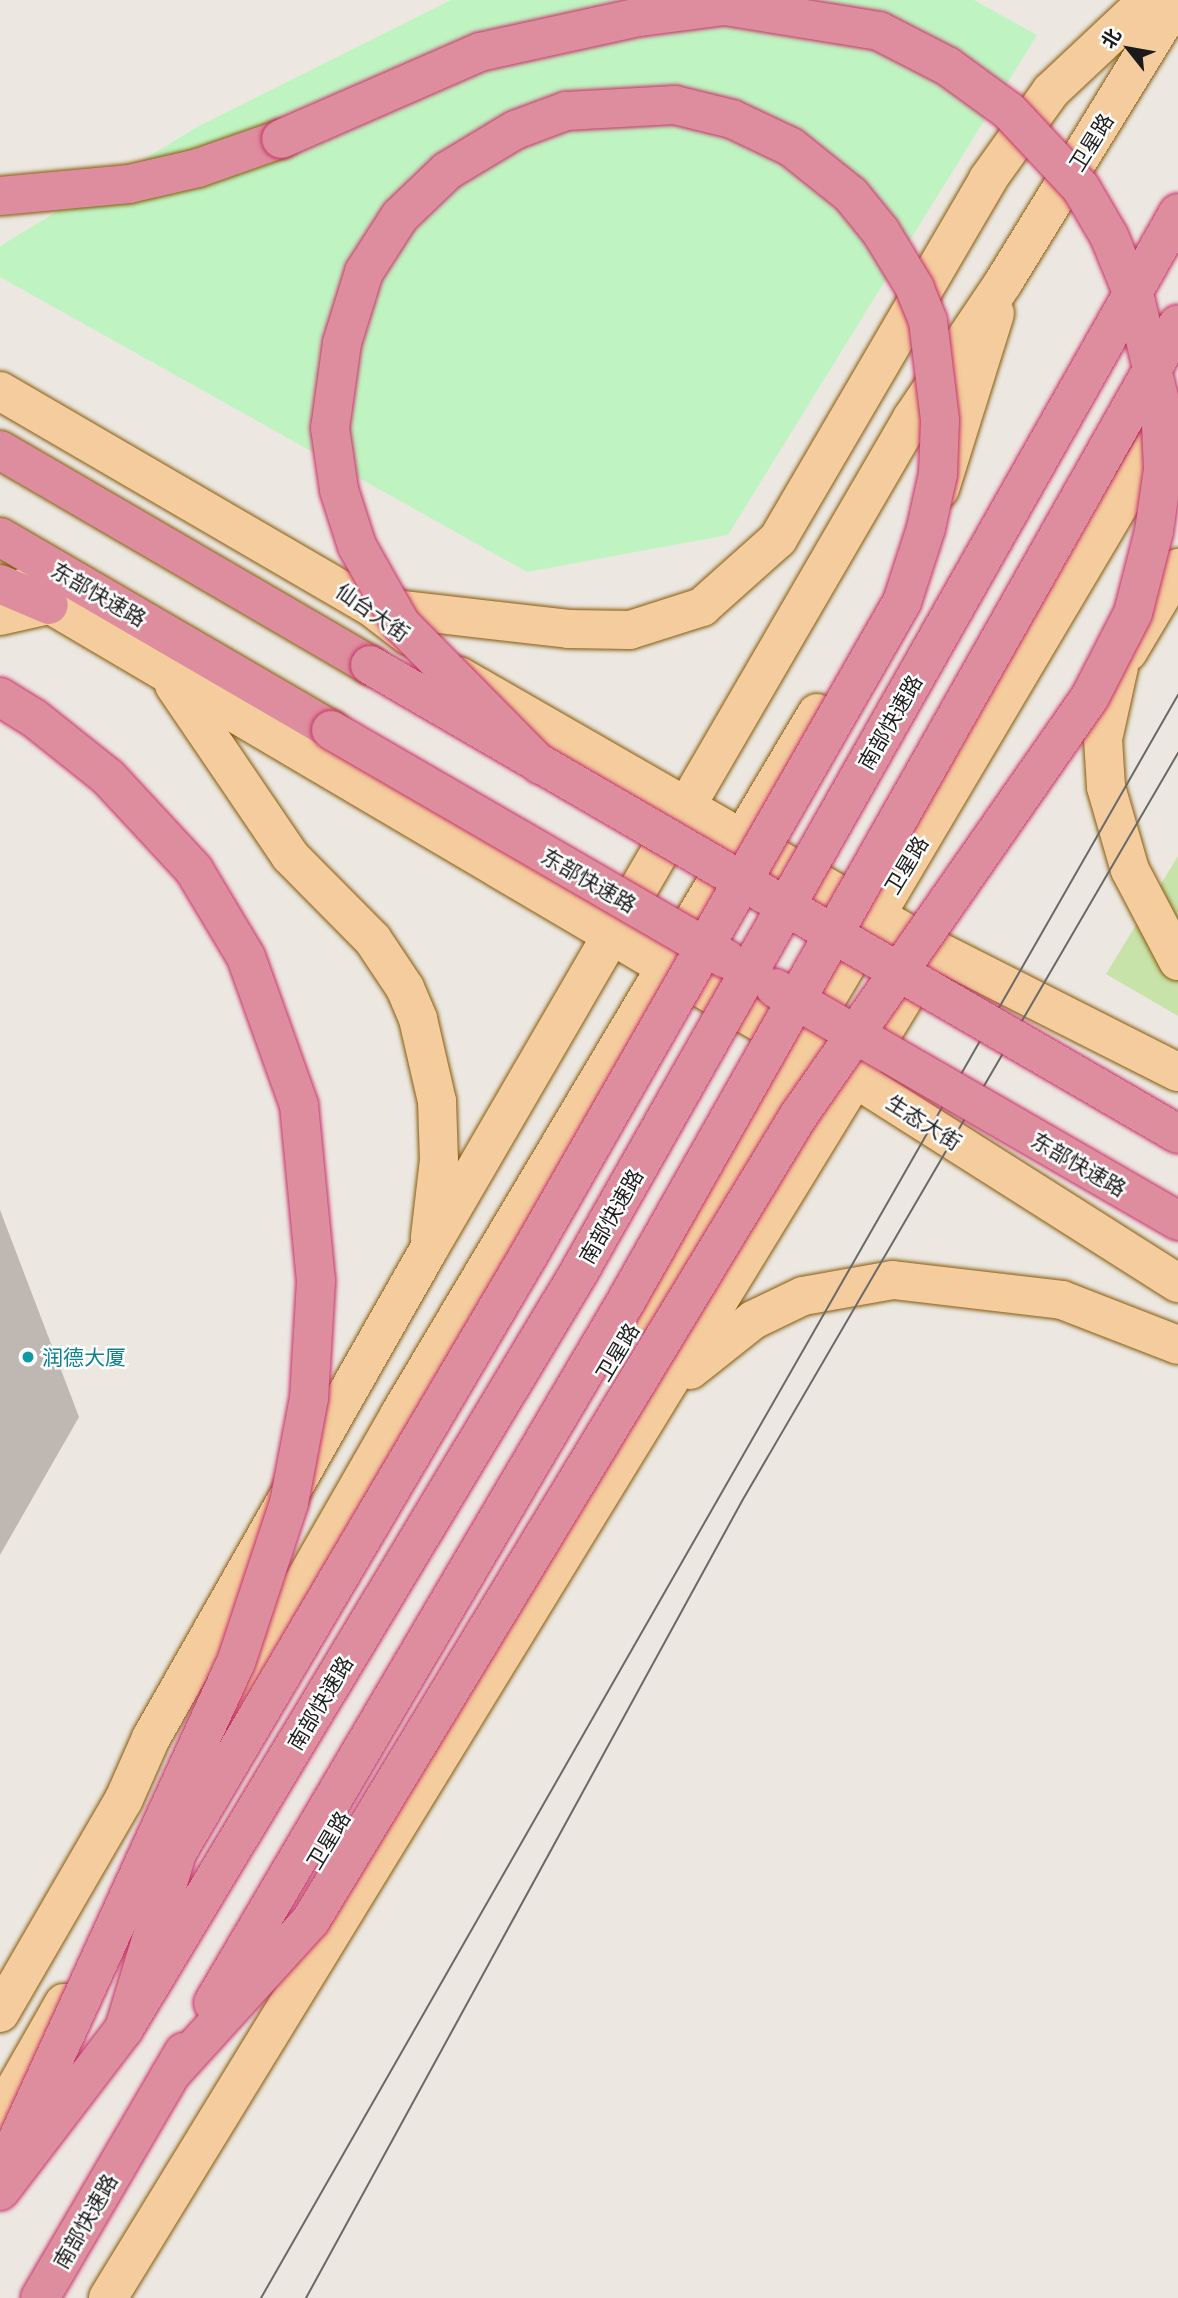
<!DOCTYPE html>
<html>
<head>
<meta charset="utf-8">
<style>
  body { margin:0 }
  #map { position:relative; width:1178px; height:2298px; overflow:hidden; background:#ece8e1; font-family:Commissioner,"Noto Sans SC",sans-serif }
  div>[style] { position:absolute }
  .grass>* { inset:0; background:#c7e3a9 }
  .park>* { inset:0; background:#bff4c2 }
  .building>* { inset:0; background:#bfb7b1 }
  .roads { filter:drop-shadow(0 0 2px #875a0b) drop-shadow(0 0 2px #875a0b) }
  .major>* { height:38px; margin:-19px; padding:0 19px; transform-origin:19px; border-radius:19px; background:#f4cc9d }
  .highway>* { height:38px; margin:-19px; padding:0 19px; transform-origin:19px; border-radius:19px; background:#de8d9e }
  .tram>* { height:2px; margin:-1px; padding:0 1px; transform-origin:1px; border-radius:1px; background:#696969 }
  .bridges { filter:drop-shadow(0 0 2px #c73068) drop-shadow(0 0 2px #c73068) }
  .highway-bridge>* { height:38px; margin:-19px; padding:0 19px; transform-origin:19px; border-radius:19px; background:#de8d9e }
  .dots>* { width:19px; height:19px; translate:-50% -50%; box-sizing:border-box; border:4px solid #fff; border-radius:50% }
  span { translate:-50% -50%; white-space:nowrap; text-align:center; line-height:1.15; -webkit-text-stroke:5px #fff; paint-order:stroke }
  .street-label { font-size:21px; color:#1b1b1b }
  .culture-label { font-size:21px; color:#0d838f }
  .left { translate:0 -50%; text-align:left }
  .north { position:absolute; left:1094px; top:14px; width:70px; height:70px; -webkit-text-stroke:5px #fff; paint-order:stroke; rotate:301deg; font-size:19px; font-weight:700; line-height:28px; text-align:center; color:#1b1b1b }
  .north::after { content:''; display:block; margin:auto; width:24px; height:32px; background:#1b1b1b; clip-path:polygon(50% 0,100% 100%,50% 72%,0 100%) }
</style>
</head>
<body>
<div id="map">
  <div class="grass">
    <div style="clip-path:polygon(1178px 856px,1178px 1016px,1106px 974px)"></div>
  </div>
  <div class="park">
    <div style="clip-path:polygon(451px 0,974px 0,1037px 35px,728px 535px,527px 572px,0 277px,0 246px,199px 126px)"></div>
  </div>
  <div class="building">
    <div style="clip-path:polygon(0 1210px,79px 1417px,0 1555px)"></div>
  </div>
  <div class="roads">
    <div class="major">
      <div style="left:0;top:391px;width:428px;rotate:30.2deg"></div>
      <div style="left:370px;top:606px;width:49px;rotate:37.6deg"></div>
      <div style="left:940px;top:489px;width:184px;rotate:-72.6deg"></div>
      <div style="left:22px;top:588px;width:968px;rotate:30.49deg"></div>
      <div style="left:856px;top:1079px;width:381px;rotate:32.4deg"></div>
      <div style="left:370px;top:606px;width:200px;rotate:6.6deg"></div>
      <div style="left:569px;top:629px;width:61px;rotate:0.9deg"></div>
      <div style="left:630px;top:630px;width:76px;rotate:-17.7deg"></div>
      <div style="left:702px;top:607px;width:102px;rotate:-41.8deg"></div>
      <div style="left:778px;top:539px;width:417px;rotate:-59.7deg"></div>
      <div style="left:988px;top:179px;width:108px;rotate:-54.4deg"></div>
      <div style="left:1051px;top:91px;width:133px;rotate:-43.2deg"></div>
      <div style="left:0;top:616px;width:50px;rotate:-12.7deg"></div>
      <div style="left:1128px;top:652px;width:98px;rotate:-59.2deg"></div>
      <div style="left:1119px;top:667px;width:74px;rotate:102.5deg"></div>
      <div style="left:1103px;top:739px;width:48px;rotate:86.4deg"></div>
      <div style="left:1106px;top:787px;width:86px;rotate:73.9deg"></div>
      <div style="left:1130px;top:870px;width:103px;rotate:62.2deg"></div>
      <div style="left:459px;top:676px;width:548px;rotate:29.89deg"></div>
      <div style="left:934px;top:949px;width:273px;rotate:26.8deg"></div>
      <div style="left:174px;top:685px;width:207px;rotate:55.8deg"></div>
      <div style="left:290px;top:856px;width:118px;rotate:45.3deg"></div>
      <div style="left:373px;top:940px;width:58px;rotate:56.3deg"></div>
      <div style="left:405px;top:988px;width:34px;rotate:67deg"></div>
      <div style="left:418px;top:1019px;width:84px;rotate:77deg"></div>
      <div style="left:437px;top:1101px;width:59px;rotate:88.1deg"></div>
      <div style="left:439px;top:1160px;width:78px;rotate:96.7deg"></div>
      <div style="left:641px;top:1312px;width:1036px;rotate:-59.35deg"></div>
      <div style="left:690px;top:1370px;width:80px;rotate:-38.4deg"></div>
      <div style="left:753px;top:1320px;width:55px;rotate:-25.6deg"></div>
      <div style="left:803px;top:1296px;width:91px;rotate:-10.1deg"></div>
      <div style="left:893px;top:1280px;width:170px;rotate:6.7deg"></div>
      <div style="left:1062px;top:1300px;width:124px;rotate:21.2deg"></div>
      <div style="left:228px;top:1714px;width:344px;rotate:-60.2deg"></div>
      <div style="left:399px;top:1415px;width:817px;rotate:-59.23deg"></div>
      <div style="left:0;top:2013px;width:247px;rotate:-59.9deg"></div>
      <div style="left:124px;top:1799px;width:67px;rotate:-66.1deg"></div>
      <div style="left:151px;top:1738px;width:562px;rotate:-60.38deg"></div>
      <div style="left:429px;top:1249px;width:961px;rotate:-59.83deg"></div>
      <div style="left:912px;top:418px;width:163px;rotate:-56deg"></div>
      <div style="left:1003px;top:283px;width:332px;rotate:-58.4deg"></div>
      <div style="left:0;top:2115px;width:129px;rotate:-60.3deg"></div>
      <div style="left:108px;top:2298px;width:1576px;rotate:-58.52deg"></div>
    </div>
    <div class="highway">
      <div style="left:0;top:196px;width:130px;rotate:-5.3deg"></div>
      <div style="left:129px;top:184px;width:71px;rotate:-13.1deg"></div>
      <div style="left:198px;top:168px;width:88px;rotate:-19.3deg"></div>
      <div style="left:0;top:450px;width:428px;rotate:30.2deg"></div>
      <div style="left:0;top:537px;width:383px;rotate:30.2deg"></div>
      <div style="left:0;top:584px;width:53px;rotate:23.2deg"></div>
    </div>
  </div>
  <div class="tram">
    <div style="left:261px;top:2298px;width:1847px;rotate:-60.23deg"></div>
    <div style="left:306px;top:2298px;width:908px;rotate:-61.32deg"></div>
    <div style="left:742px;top:1501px;width:866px;rotate:-59.76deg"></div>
  </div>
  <div class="bridges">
    <div class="highway-bridge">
      <div style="left:370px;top:665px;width:934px;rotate:30.13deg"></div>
      <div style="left:0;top:697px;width:40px;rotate:32deg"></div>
      <div style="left:34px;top:718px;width:95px;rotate:38.6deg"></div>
      <div style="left:108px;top:777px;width:127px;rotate:47.2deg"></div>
      <div style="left:194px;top:870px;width:101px;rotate:59.1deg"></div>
      <div style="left:246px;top:957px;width:157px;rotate:70.3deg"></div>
      <div style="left:299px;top:1105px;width:177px;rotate:84.5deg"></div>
      <div style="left:316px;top:1281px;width:117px;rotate:93.4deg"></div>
      <div style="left:309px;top:1398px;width:107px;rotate:100.8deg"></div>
      <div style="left:289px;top:1503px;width:168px;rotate:108.4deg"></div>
      <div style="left:236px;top:1662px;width:533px;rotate:114.6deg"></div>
      <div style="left:331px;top:730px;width:457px;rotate:30.1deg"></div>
      <div style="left:775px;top:988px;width:466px;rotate:30deg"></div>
      <div style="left:213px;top:2003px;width:812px;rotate:-59.52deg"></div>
      <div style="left:625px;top:1303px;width:1124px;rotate:-60.54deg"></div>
      <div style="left:124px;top:2029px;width:184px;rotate:-73.2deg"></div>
      <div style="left:177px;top:1853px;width:698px;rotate:-59.54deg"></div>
      <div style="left:531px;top:1251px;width:748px;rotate:-60.25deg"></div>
      <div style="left:902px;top:602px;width:78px;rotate:-72deg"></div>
      <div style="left:926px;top:528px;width:55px;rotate:-77.5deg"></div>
      <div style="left:938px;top:474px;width:54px;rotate:-87.9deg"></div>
      <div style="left:940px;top:420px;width:100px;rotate:-96.9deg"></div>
      <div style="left:928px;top:321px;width:35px;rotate:-112deg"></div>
      <div style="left:915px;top:288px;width:66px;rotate:-121.3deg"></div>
      <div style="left:881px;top:232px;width:48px;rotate:-129deg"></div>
      <div style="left:851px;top:195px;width:77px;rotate:-141.3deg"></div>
      <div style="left:791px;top:147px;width:65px;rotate:-154.6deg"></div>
      <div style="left:732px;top:119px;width:59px;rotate:-166.2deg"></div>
      <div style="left:675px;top:105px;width:109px;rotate:176.8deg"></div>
      <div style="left:566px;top:111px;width:54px;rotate:159.6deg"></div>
      <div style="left:515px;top:130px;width:79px;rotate:148.9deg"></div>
      <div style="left:447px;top:171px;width:65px;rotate:136.2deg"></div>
      <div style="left:400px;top:216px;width:67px;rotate:122.7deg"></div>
      <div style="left:364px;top:272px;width:74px;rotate:107.2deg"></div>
      <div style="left:342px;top:343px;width:86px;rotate:98deg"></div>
      <div style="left:330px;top:428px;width:63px;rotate:81.7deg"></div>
      <div style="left:339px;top:490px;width:59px;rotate:72.2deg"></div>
      <div style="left:357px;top:546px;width:90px;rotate:60.6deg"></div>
      <div style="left:401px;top:624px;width:198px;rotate:45.4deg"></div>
      <div style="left:170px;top:2075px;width:210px;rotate:-47.7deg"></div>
      <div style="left:311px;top:1920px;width:941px;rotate:-58.78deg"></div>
      <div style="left:799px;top:1115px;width:509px;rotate:-55.16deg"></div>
      <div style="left:1090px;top:697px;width:94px;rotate:-62.9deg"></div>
      <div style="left:1133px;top:613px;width:85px;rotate:-75.6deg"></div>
      <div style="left:1154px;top:531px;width:63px;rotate:-81.7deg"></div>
      <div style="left:1163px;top:469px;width:67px;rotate:-92.6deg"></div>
      <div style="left:1160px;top:402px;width:103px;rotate:-103.5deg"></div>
      <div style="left:1136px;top:302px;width:71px;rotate:-112.2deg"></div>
      <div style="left:1109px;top:236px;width:56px;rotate:-120.3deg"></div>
      <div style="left:1081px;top:188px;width:105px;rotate:-133.1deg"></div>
      <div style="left:1009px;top:111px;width:77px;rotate:-144deg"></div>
      <div style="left:947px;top:66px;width:76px;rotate:-152.8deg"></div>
      <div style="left:879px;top:31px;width:156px;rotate:-170.8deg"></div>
      <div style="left:725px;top:6px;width:87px;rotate:172.7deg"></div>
      <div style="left:639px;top:17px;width:163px;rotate:167.6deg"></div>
      <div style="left:480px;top:52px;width:217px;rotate:156.4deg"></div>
      <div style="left:0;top:2191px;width:204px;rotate:-52.6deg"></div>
      <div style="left:124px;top:2029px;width:881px;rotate:-58.98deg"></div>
      <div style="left:578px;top:1274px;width:1219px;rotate:-60.51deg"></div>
      <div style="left:40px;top:2298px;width:285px;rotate:-59.7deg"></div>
    </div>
  </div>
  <div class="dots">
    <div style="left:28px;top:1357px;background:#0f9aa8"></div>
  </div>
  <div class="street-label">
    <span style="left:1091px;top:142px;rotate:-58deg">卫星路</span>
    <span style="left:99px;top:594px;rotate:30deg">东部快速路</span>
    <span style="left:373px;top:612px;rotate:35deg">仙台大街</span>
    <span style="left:890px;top:722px;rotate:-60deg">南部快速路</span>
    <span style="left:906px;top:865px;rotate:-59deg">卫星路</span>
    <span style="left:589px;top:880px;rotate:30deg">东部快速路</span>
    <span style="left:924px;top:1122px;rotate:32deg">生态大街</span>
    <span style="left:1079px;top:1164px;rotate:30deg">东部快速路</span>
    <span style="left:611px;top:1216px;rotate:-60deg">南部快速路</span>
    <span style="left:617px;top:1352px;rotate:-59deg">卫星路</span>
    <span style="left:320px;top:1703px;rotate:-59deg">南部快速路</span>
    <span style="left:328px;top:1840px;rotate:-59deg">卫星路</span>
    <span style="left:85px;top:2221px;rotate:-60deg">南部快速路</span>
  </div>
  <div class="culture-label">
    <span class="left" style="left:42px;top:1357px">润德大厦</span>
  </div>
  <div class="north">北</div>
</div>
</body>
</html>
